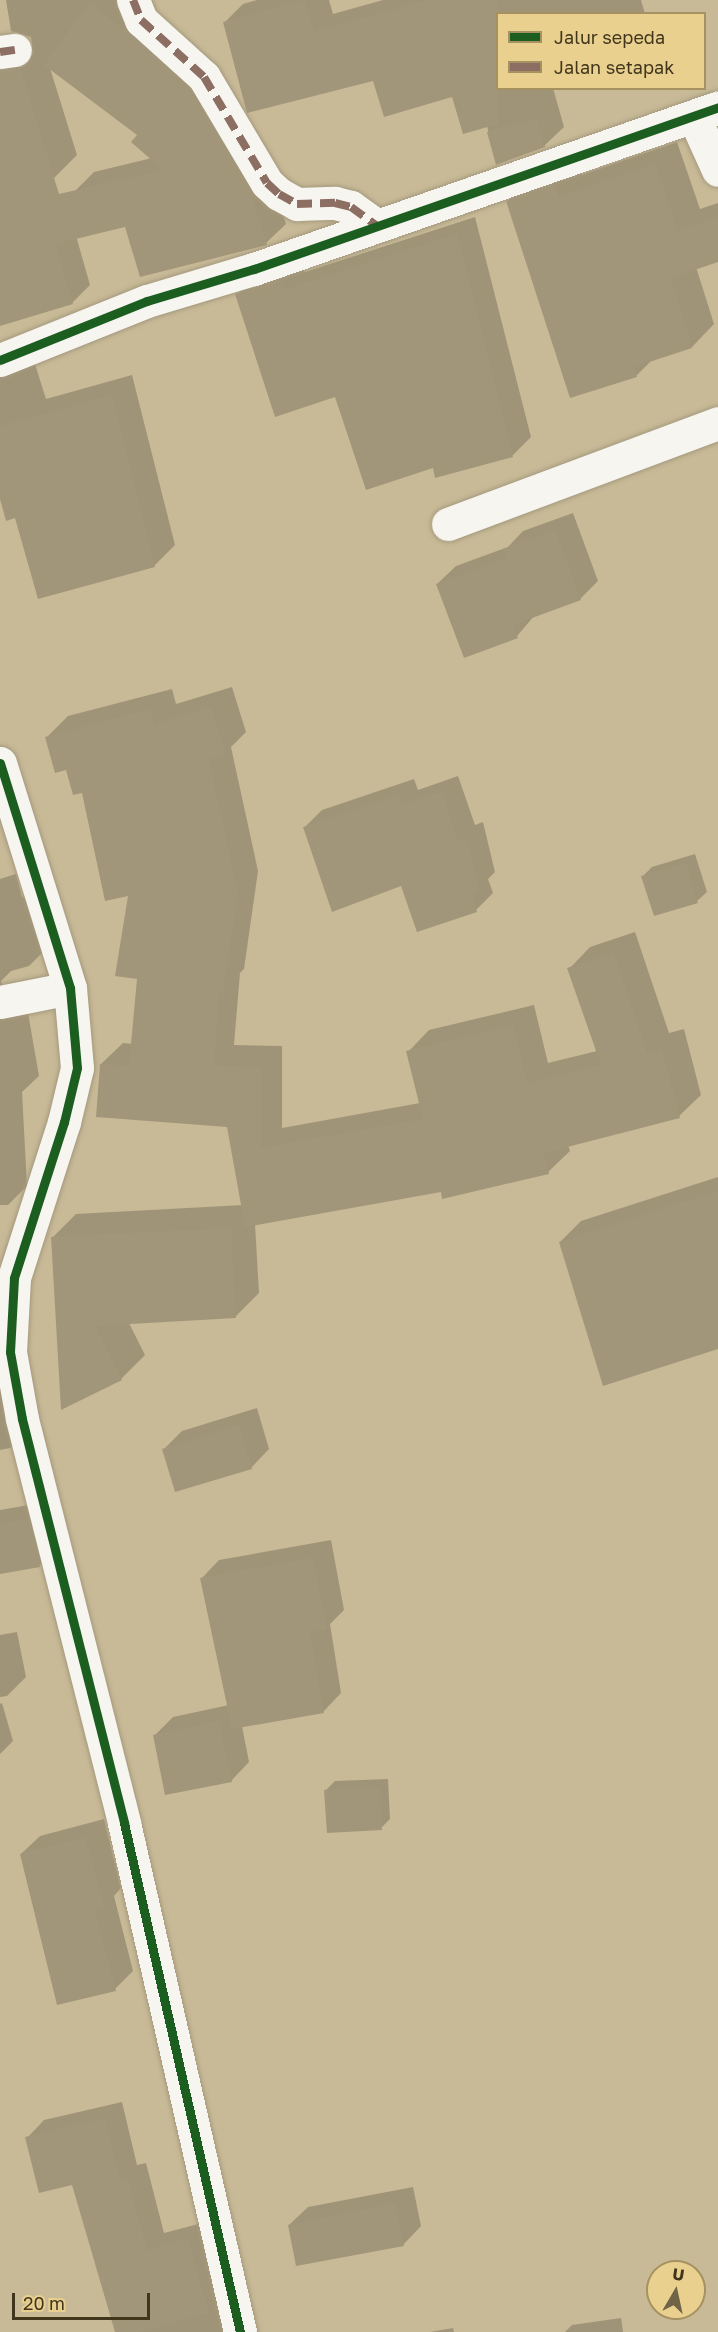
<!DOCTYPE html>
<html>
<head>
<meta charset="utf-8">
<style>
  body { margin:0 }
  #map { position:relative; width:718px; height:2332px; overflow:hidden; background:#c8ba97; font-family:"Golos Text",sans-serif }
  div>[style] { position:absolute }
  .shadow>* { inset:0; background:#0003 }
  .building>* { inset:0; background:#a2967a }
  .roads { filter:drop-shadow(0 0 2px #a5997e) drop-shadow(0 0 2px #a5997e) }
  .minor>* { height:33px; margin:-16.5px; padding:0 16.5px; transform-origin:16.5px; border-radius:16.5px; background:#f7f5ef }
  .quiet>* { height:8px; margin-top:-4px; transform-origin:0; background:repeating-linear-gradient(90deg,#8d6e63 0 15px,transparent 0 23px) }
  .cycleway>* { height:9px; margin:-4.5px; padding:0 4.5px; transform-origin:4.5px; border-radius:4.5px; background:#1b5e20 }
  span { translate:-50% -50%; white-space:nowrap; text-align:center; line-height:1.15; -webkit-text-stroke:6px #e9d08f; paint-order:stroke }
  .legend { position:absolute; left:496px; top:12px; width:210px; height:78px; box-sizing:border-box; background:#e9d08f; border:2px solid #a69261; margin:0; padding:8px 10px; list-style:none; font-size:18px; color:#41361c }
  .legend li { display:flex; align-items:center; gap:12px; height:30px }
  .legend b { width:30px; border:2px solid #a69261 }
  .north { position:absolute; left:646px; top:2260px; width:60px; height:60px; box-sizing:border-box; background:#e9d08f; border:2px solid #a69261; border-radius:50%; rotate:9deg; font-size:16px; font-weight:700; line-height:24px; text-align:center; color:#41361c }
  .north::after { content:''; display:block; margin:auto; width:21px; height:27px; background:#706447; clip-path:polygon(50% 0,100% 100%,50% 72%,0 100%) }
  .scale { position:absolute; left:12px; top:2293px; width:138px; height:27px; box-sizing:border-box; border:3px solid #41361c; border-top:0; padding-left:8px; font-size:18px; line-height:21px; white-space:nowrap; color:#41361c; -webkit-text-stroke:4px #e9d08f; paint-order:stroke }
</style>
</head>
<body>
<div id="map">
  <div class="shadow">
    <div style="clip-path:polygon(6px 0,131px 0,193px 55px,270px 173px,286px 224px,266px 243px,126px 225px,74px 192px,94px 172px,152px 158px,139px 135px,50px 68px,77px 155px,54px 178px,0 194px,0 49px,32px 45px,31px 37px,11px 31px)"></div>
    <div style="clip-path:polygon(257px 0,329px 0,333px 14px,383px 0,641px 0,645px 14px,498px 14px,498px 88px,553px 88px,564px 127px,544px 146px,497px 163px,487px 126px,453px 96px,374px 79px,224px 23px,243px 4px)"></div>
    <div style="clip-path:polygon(677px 142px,700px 209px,718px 203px,718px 258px,696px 267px,714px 324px,692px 347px,653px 359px,636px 376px,508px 201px,530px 179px,578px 162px,581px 175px)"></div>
    <div style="clip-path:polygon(475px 217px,531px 437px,513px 455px,436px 476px,434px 466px,336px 395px,237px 295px,255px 276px,297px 263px,305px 272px)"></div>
    <div style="clip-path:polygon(71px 218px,90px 285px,72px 303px,0 325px,0 246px)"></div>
    <div style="clip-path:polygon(34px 361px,46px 399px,132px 375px,175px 545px,154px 566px,16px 517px,0 494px,0 374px)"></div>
    <div style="clip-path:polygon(573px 513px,598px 581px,580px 599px,535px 615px,517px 636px,464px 656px,437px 584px,456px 566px,508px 547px,523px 531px)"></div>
    <div style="clip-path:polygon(232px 687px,246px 732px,231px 747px,258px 871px,244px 969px,240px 973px,234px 1045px,282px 1046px,282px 1128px,420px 1103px,408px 1052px,429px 1030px,534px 1005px,548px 1063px,597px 1051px,569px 969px,590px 947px,635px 932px,669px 1033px,684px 1029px,701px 1095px,679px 1116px,568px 1145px,570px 1151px,548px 1172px,255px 1224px,259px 1293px,235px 1317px,129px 1323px,145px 1355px,121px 1379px,62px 1408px,52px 1238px,76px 1214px,243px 1205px,228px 1125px,101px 1064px,123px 1043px,133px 1044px,139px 978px,130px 894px,83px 791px,47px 737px,68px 716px,172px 689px,176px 704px)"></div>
    <div style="clip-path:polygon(458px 776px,475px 825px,483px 822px,495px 872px,488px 879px,493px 893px,476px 910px,402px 884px,305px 827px,322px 810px,414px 779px,418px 790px)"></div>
    <div style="clip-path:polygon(695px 854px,707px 892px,697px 901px,642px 877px,652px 867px)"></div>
    <div style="clip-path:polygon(16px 874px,22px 897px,34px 895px,48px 947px,29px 966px,11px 971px,1px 981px,5px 996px,26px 1001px,39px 1076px,22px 1092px,27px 1186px,8px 1205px,0 1205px,0 879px)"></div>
    <div style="clip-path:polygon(718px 1177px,718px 1346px,560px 1242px,581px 1221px)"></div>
    <div style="clip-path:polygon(0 1317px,28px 1430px,10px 1448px,0 1450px)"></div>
    <div style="clip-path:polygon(257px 1408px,269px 1449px,251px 1468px,163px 1450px,182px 1431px)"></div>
    <div style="clip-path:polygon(46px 1502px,58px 1547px,39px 1566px,0 1573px,0 1510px)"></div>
    <div style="clip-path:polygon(331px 1540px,344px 1610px,330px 1624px,341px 1693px,323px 1712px,242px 1726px,249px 1762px,231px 1781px,155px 1735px,173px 1717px,229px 1705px,201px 1579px,219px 1560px)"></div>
    <div style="clip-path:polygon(17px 1632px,26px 1677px,7px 1696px,0 1697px,0 1635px)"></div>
    <div style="clip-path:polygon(2px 1703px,13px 1741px,0 1754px,0 1704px)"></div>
    <div style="clip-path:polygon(388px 1779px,390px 1819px,381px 1828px,325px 1791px,335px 1781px)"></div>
    <div style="clip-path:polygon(104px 1819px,121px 1888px,114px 1896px,133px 1971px,115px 1989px,21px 1854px,40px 1836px)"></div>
    <div style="clip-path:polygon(122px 2102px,137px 2165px,146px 2163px,164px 2233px,206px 2222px,227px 2332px,116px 2332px,73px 2183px,27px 2138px,44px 2120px)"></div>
    <div style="clip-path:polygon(413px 2187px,421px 2226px,403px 2245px,289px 2225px,308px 2207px)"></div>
    <div style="clip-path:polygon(621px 2318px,623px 2332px,565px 2332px,572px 2325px)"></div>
    <div style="clip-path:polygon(453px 2328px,454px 2332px,430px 2332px)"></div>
  </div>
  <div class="building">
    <div style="clip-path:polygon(305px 0,314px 32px,428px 0,498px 0,498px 124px,463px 134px,452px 97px,384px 117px,373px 81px,247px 113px,223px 22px)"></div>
    <div style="clip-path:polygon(90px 3px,125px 30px,189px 89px,251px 193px,267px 245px,140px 277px,125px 227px,55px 244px,73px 304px,0 326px,0 70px,20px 68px,59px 194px,163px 170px,131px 142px,137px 135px,44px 65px)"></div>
    <div style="clip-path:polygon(537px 119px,545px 147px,496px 165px,487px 132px)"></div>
    <div style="clip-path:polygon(655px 164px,678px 231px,718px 217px,718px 262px,671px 278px,692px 348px,634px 367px,637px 377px,570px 398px,506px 201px,555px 184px,559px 197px)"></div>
    <div style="clip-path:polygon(457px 234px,513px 457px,435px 478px,433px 468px,366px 490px,335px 397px,275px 417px,235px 294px,278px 280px,286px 289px)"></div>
    <div style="clip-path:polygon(112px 395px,155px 567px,38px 599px,15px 518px,6px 521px,0 499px,0 426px)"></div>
    <div style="clip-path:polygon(555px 530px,581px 600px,513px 625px,518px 638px,464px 658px,436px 584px,507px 558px,503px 549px)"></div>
    <div style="clip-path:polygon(211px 707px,226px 755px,209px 760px,238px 893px,223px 992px,219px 991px,214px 1066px,261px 1067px,261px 1148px,423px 1119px,406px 1051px,513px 1026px,527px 1084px,601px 1065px,567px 968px,614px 953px,647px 1053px,662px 1049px,680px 1118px,544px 1153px,549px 1174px,442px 1199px,441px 1192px,245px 1227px,227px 1127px,96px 1117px,100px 1064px,129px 1066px,137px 979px,115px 976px,128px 896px,105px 901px,82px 793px,73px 795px,66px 770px,55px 773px,45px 737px,151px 709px,155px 724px)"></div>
    <div style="clip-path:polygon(442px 792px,458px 841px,467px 838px,479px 890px,471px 893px,477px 912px,417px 932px,401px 886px,332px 912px,303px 827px,398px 795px,401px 805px)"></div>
    <div style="clip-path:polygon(686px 863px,698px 903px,654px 916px,641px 876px)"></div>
    <div style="clip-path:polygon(718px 1191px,718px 1349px,603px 1386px,559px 1242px)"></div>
    <div style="clip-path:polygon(231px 1228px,236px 1318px,95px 1326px,122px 1380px,61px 1410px,51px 1237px)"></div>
    <div style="clip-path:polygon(239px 1425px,252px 1469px,175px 1492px,162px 1449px)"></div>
    <div style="clip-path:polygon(28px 1519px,40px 1567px,0 1574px,0 1524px)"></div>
    <div style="clip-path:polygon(313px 1558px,327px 1629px,310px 1632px,324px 1713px,232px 1729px,200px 1578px)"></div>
    <div style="clip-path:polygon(219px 1721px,232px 1782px,165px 1795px,153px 1735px)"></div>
    <div style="clip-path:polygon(379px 1787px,382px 1830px,327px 1833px,324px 1790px)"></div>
    <div style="clip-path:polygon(85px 1837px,104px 1908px,95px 1910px,116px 1991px,57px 2005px,20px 1854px)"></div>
    <div style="clip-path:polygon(105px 2118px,120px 2181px,128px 2179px,147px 2250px,188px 2238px,209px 2313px,139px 2332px,115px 2332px,72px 2185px,39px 2193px,25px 2137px)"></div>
    <div style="clip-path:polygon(395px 2204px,404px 2246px,296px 2266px,288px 2225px)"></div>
  </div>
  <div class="roads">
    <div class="minor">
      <div style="left:133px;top:0;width:22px;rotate:68deg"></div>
      <div style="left:141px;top:20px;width:85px;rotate:42.1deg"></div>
      <div style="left:204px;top:77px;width:123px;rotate:59.3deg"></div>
      <div style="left:267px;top:183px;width:16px;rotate:43deg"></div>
      <div style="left:279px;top:194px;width:21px;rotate:29deg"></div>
      <div style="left:297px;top:204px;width:38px;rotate:-2deg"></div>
      <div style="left:335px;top:203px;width:16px;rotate:14deg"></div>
      <div style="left:351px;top:207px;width:31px;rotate:36deg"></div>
      <div style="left:0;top:52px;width:15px;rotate:-8deg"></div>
      <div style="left:694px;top:117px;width:58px;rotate:65.6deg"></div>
      <div style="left:0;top:360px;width:158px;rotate:-21.9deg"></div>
      <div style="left:147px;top:301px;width:112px;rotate:-16.7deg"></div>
      <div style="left:254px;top:269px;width:491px;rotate:-19.2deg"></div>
      <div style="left:448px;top:524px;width:288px;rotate:-20.5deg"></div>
      <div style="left:0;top:763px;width:236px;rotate:72.7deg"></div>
      <div style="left:70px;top:988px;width:80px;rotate:85deg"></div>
      <div style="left:77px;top:1068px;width:56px;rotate:103.5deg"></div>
      <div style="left:64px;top:1122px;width:164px;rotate:107.8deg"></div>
      <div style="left:14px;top:1278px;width:74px;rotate:93.1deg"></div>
      <div style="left:10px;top:1352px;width:68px;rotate:79.8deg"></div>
      <div style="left:22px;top:1419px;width:417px;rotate:75.8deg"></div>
      <div style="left:124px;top:1823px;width:522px;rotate:77.16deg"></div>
      <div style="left:0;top:1002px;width:71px;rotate:-11.3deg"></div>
    </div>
  </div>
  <div class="quiet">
    <div style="left:133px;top:0;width:22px;rotate:68deg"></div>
    <div style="left:141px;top:20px;width:85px;rotate:42.1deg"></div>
    <div style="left:204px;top:77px;width:123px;rotate:59.3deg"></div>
    <div style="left:267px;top:183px;width:16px;rotate:43deg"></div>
    <div style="left:279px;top:194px;width:21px;rotate:29deg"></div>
    <div style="left:297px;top:204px;width:38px;rotate:-2deg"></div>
    <div style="left:335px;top:203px;width:16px;rotate:14deg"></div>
    <div style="left:351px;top:207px;width:31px;rotate:36deg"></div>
    <div style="left:0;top:52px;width:15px;rotate:-8deg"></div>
  </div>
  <div class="cycleway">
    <div style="left:0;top:360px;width:158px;rotate:-21.9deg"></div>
    <div style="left:147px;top:301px;width:112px;rotate:-16.7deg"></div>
    <div style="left:254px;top:269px;width:491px;rotate:-19.2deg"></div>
    <div style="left:0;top:763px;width:236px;rotate:72.7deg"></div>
    <div style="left:70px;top:988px;width:80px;rotate:85deg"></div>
    <div style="left:77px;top:1068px;width:56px;rotate:103.5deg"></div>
    <div style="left:64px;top:1122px;width:164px;rotate:107.8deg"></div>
    <div style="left:14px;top:1278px;width:74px;rotate:93.1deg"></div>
    <div style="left:10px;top:1352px;width:68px;rotate:79.8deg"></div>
    <div style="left:22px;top:1419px;width:417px;rotate:75.8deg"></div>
    <div style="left:124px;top:1823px;width:522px;rotate:77.16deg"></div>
  </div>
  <ul class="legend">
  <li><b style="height:8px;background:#1b5e20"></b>Jalur sepeda</li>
  <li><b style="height:8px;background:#8d6e63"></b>Jalan setapak</li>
  </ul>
  <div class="north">U</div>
  <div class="scale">20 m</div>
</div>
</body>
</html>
